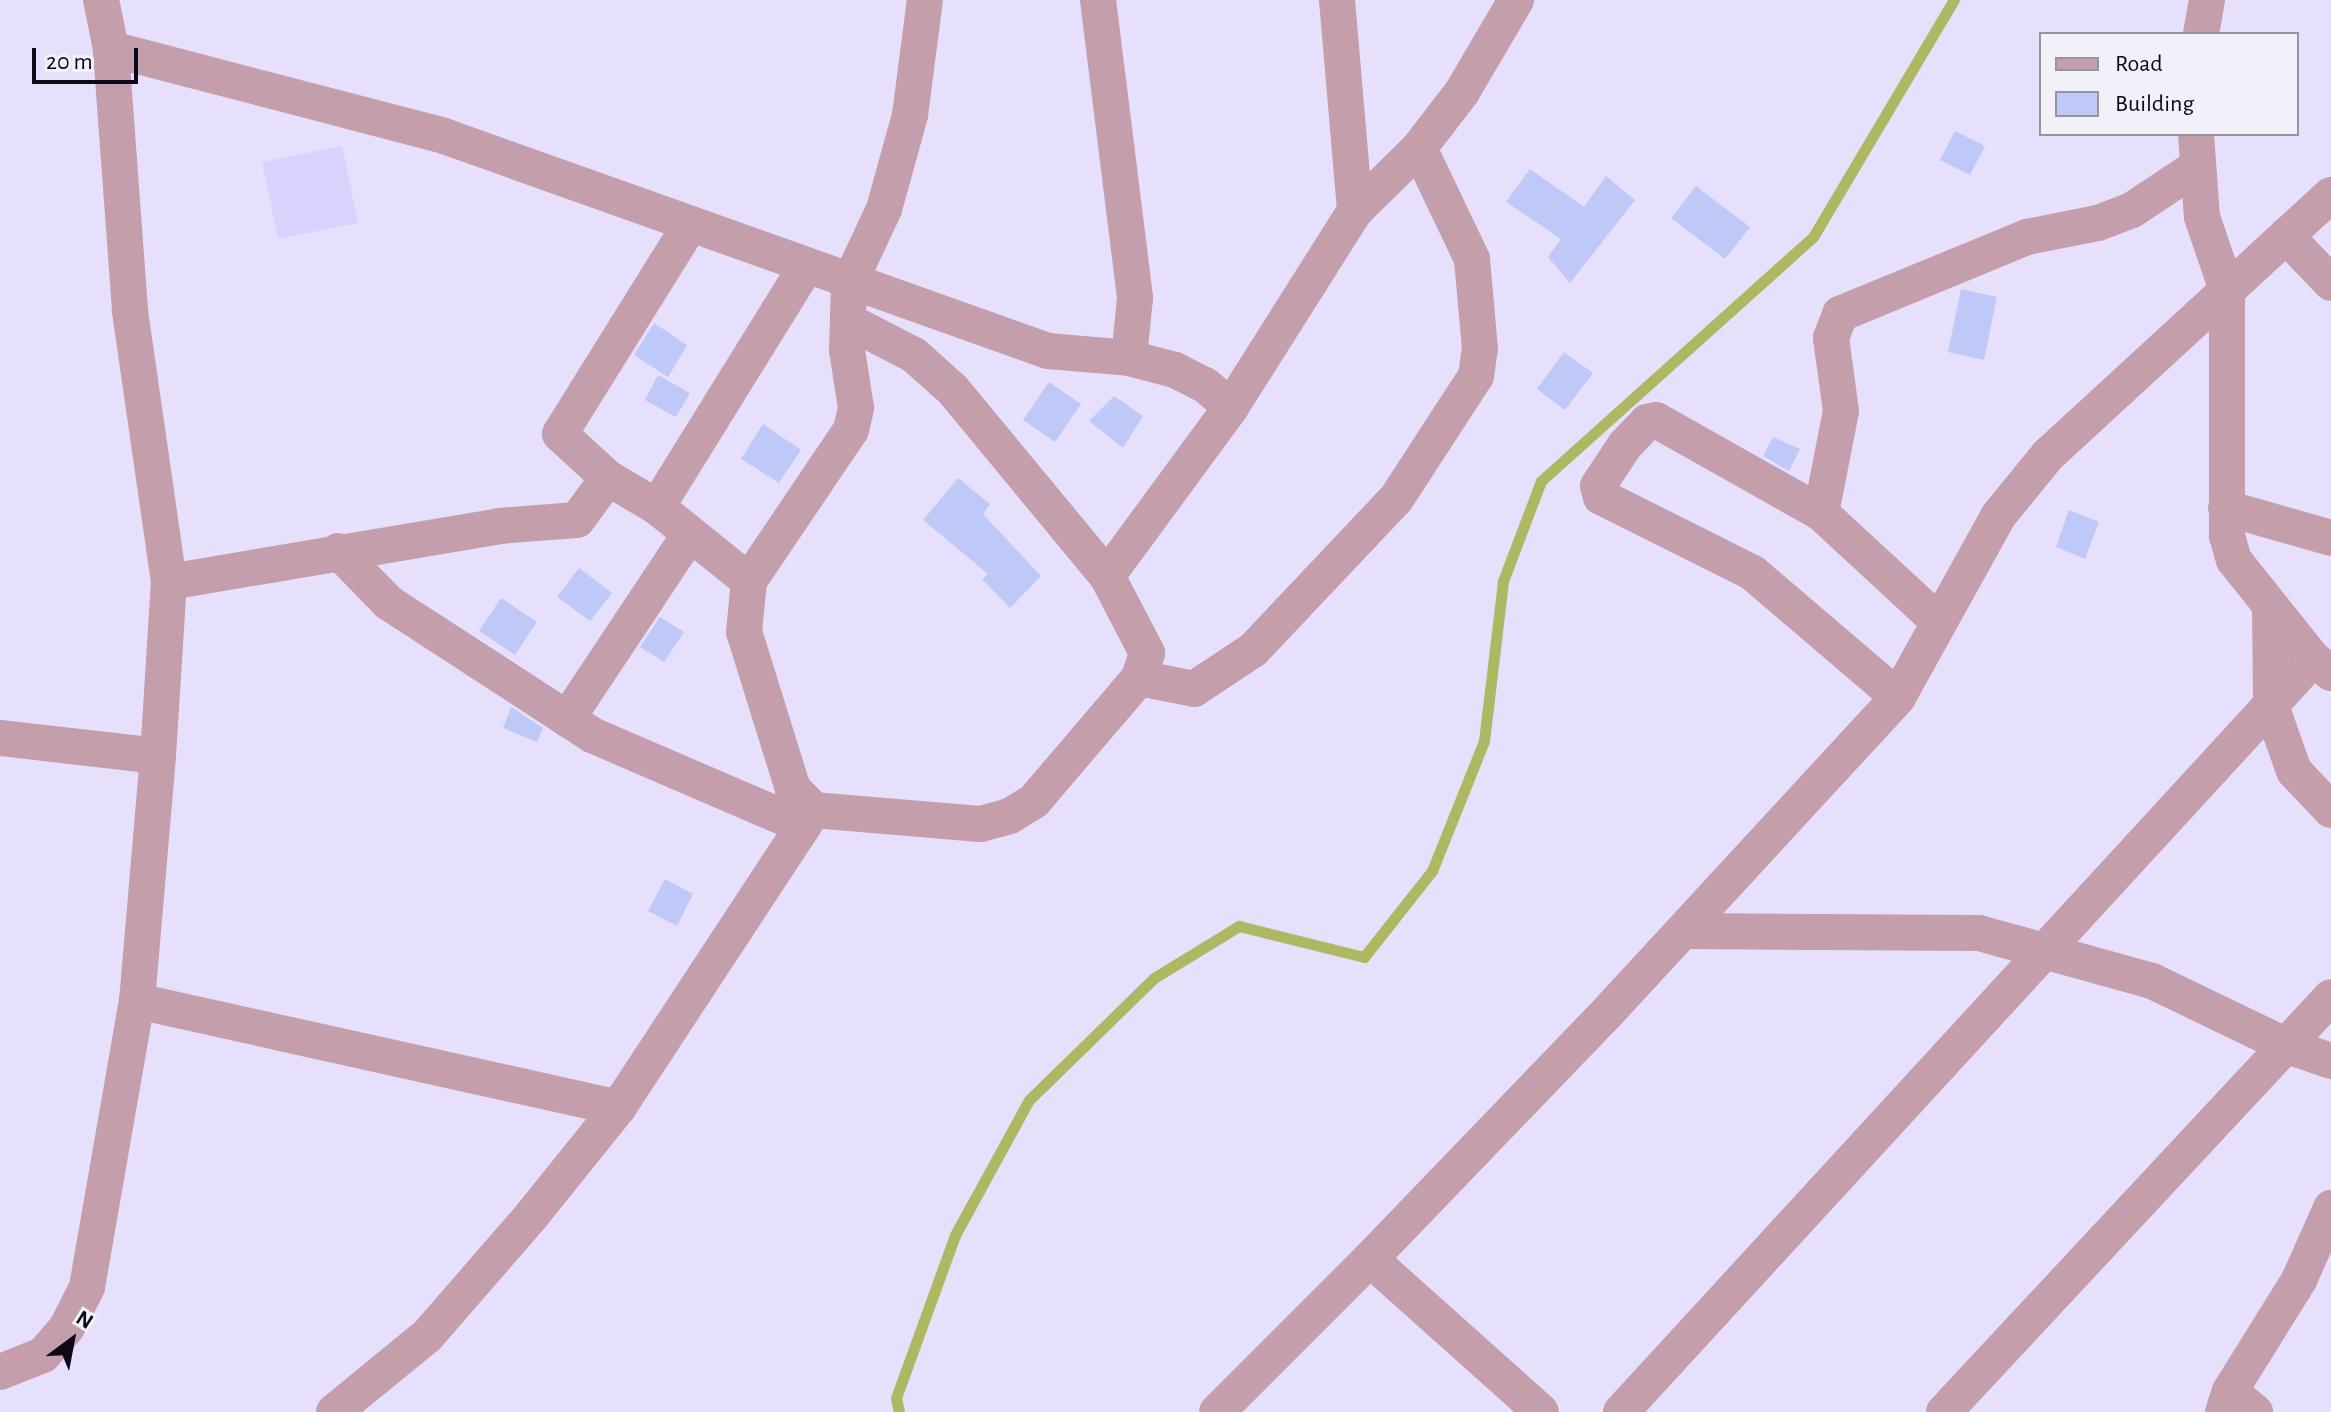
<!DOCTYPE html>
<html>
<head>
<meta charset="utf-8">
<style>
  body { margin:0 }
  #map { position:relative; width:2331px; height:1412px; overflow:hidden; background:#e6e0fc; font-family:"Alegreya Sans",sans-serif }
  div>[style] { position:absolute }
  .built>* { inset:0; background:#dad2fc }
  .stream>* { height:11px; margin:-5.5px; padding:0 5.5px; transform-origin:5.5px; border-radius:5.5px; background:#aeb863 }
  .building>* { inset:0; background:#bec9f8 }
  .street>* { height:36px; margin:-18px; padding:0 18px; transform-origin:18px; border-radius:18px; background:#c59eac }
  span { translate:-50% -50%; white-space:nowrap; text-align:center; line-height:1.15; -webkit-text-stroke:6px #f2f1fa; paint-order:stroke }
  .legend { position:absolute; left:2039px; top:32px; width:260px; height:104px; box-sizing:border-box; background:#f2f1fa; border:2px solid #9694a0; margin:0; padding:10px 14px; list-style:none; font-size:24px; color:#0d0918 }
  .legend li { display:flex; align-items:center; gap:16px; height:40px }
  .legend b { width:40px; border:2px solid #9694a0 }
  .north { position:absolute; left:32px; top:1300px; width:80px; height:80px; -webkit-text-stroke:6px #f2f1fa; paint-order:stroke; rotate:32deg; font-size:22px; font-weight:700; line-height:32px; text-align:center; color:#0d0918 }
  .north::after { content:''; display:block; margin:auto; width:28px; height:36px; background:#0d0918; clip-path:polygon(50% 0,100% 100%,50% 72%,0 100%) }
  .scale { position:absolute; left:32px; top:48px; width:106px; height:36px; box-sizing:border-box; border:4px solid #0d0918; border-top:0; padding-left:10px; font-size:24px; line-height:28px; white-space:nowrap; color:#0d0918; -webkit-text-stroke:6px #f2f1fa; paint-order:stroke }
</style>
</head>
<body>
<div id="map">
  <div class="built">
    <div style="clip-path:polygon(342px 146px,358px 223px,278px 239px,262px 162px)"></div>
  </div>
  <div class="stream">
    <div style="left:899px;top:1412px;width:14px;rotate:-102deg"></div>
    <div style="left:896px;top:1398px;width:173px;rotate:-70.1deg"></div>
    <div style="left:955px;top:1235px;width:154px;rotate:-61.3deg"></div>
    <div style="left:1029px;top:1100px;width:175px;rotate:-44.3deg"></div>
    <div style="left:1154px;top:978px;width:100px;rotate:-31.5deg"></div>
    <div style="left:1239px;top:926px;width:129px;rotate:13.9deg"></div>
    <div style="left:1364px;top:957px;width:110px;rotate:-51.7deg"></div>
    <div style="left:1432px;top:871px;width:140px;rotate:-68.2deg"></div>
    <div style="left:1484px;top:741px;width:161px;rotate:-83.2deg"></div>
    <div style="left:1503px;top:581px;width:107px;rotate:-69.2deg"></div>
    <div style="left:1541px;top:481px;width:365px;rotate:-41.9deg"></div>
    <div style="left:1813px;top:237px;width:276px;rotate:-59.3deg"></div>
  </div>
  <div class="building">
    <div style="clip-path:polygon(1955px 131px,1985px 146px,1970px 175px,1940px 160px)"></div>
    <div style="clip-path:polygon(1530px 169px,1584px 207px,1606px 176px,1635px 200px,1570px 283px,1548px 257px,1561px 239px,1506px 202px)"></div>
    <div style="clip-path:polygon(1696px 186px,1750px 227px,1725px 259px,1671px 218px)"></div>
    <div style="clip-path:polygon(1961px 289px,1997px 297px,1984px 360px,1948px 352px)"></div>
    <div style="clip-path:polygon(654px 323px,687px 345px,668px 377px,634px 355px)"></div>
    <div style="clip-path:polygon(1564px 352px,1593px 373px,1565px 410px,1537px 389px)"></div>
    <div style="clip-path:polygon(658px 375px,690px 393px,676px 417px,645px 400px)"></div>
    <div style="clip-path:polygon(1049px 382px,1081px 404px,1055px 442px,1023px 420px)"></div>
    <div style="clip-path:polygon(1114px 396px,1143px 416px,1123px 448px,1089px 421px)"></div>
    <div style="clip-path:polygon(763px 424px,801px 450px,779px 483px,741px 459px)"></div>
    <div style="clip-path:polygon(1773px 437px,1800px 449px,1789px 471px,1763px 456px)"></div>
    <div style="clip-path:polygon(958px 478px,990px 504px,983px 514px,1041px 576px,1010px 608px,982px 579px,988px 574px,923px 520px)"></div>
    <div style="clip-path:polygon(2069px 510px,2099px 522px,2085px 559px,2056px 547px)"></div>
    <div style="clip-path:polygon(579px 568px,612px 593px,590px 621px,557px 597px)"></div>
    <div style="clip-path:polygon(501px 598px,537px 622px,515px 655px,479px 631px)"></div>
    <div style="clip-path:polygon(660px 617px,684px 632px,664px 662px,640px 647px)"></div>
    <div style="clip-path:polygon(511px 707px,543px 728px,537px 742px,503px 728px)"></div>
    <div style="clip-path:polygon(665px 879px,693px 894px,677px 926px,648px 911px)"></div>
  </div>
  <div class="street">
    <div style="left:1098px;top:0;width:300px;rotate:82.9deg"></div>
    <div style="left:1135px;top:298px;width:60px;rotate:95.7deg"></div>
    <div style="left:1337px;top:0;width:212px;rotate:85.1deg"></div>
    <div style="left:2201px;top:34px;width:35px;rotate:-80deg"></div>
    <div style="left:111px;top:49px;width:344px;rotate:14.6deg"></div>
    <div style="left:444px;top:136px;width:641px;rotate:19.59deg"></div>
    <div style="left:1048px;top:351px;width:81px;rotate:4.9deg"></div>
    <div style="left:1129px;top:358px;width:48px;rotate:14.6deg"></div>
    <div style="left:1175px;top:370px;width:34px;rotate:27deg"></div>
    <div style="left:1205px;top:385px;width:34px;rotate:40deg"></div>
    <div style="left:2196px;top:134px;width:83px;rotate:85.9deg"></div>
    <div style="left:2202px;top:217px;width:77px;rotate:71.1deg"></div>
    <div style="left:2227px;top:290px;width:246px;rotate:90deg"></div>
    <div style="left:2227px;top:536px;width:25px;rotate:74deg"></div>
    <div style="left:2234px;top:560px;width:127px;rotate:51.4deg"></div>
    <div style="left:2313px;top:659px;width:23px;rotate:38deg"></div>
    <div style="left:690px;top:225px;width:246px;rotate:121.9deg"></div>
    <div style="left:560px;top:434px;width:65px;rotate:42.5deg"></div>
    <div style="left:608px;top:478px;width:57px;rotate:30.6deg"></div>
    <div style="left:657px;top:507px;width:118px;rotate:38.8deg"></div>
    <div style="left:2286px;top:236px;width:65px;rotate:46.2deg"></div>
    <div style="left:848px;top:321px;width:74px;rotate:27.3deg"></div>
    <div style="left:914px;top:355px;width:52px;rotate:41.9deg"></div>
    <div style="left:953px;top:390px;width:241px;rotate:50.4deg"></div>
    <div style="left:1107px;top:576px;width:87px;rotate:62.5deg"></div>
    <div style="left:1147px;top:653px;width:26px;rotate:108deg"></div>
    <div style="left:1139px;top:678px;width:162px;rotate:130.5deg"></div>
    <div style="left:1034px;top:801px;width:28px;rotate:148deg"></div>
    <div style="left:1010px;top:816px;width:31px;rotate:165deg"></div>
    <div style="left:980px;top:824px;width:167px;rotate:-175.2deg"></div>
    <div style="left:814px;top:810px;width:30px;rotate:-135deg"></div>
    <div style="left:793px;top:789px;width:164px;rotate:-107.3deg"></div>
    <div style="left:744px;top:632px;width:51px;rotate:-84.4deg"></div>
    <div style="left:749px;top:581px;width:182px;rotate:-56deg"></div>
    <div style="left:851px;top:430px;width:23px;rotate:-77deg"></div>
    <div style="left:856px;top:408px;width:59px;rotate:-98.8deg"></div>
    <div style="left:847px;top:350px;width:66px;rotate:-88.3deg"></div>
    <div style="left:849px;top:284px;width:83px;rotate:-65deg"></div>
    <div style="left:884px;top:209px;width:98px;rotate:-74.5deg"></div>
    <div style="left:910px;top:115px;width:116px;rotate:-82.6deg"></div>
    <div style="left:657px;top:507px;width:282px;rotate:-58.2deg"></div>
    <div style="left:2226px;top:508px;width:109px;rotate:15.9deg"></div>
    <div style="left:1821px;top:513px;width:104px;rotate:-78.9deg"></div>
    <div style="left:1841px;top:411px;width:74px;rotate:-97.8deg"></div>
    <div style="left:1831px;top:338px;width:26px;rotate:-69deg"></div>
    <div style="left:1840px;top:314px;width:202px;rotate:-22.4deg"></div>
    <div style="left:2027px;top:237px;width:72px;rotate:-11.2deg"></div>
    <div style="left:2098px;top:223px;width:36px;rotate:-21deg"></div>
    <div style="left:2132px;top:210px;width:79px;rotate:-33.7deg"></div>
    <div style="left:338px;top:551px;width:73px;rotate:45.6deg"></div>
    <div style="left:389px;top:603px;width:242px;rotate:33deg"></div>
    <div style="left:592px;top:735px;width:230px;rotate:23.3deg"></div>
    <div style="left:1107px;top:576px;width:210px;rotate:-53.7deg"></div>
    <div style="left:1231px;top:407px;width:232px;rotate:-57.7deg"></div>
    <div style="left:1355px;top:211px;width:90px;rotate:-44.5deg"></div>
    <div style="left:1419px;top:148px;width:71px;rotate:-52.5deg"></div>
    <div style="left:1462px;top:92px;width:107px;rotate:-59.6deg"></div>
    <div style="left:169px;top:582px;width:335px;rotate:-9.6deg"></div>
    <div style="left:499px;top:526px;width:78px;rotate:-4.4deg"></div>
    <div style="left:577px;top:520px;width:52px;rotate:-53.6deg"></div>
    <div style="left:2270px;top:606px;width:100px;rotate:89.4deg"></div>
    <div style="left:2271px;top:706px;width:69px;rotate:70.5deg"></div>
    <div style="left:2294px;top:771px;width:54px;rotate:46.5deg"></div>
    <div style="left:1139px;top:678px;width:56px;rotate:11.3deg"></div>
    <div style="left:1194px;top:689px;width:71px;rotate:-33.5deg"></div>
    <div style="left:1253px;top:650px;width:208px;rotate:-46.6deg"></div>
    <div style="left:1396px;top:499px;width:147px;rotate:-57deg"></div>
    <div style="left:1476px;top:376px;width:27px;rotate:-82deg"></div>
    <div style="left:1480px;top:349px;width:90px;rotate:-95.1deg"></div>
    <div style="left:1472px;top:259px;width:123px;rotate:-115.5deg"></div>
    <div style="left:1898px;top:697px;width:191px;rotate:-139.5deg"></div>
    <div style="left:1753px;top:573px;width:170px;rotate:-153.4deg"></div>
    <div style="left:1601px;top:497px;width:11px;rotate:-105deg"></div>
    <div style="left:1598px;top:486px;width:49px;rotate:-56.6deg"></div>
    <div style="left:1625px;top:445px;width:32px;rotate:-46deg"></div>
    <div style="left:1647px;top:422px;width:9px;rotate:-13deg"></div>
    <div style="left:1656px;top:420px;width:189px;rotate:29.4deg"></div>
    <div style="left:1821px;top:513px;width:161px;rotate:42.7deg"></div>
    <div style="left:567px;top:719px;width:222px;rotate:-56.4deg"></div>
    <div style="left:0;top:738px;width:159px;rotate:6.5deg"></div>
    <div style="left:1683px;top:931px;width:296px;rotate:0.4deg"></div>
    <div style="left:1979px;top:933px;width:180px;rotate:15.5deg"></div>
    <div style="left:2152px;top:981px;width:148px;rotate:25.7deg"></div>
    <div style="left:2285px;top:1045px;width:49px;rotate:19.2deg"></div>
    <div style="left:137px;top:1001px;width:493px;rotate:12.5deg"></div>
    <div style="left:1370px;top:1259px;width:339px;rotate:-46.1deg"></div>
    <div style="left:1605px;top:1015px;width:432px;rotate:-47.3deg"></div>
    <div style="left:1898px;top:697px;width:208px;rotate:-61deg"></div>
    <div style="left:1999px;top:515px;width:77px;rotate:-50.8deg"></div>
    <div style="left:2048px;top:455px;width:384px;rotate:-42.6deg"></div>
    <div style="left:0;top:1372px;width:46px;rotate:-21.6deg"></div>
    <div style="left:43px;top:1355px;width:37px;rotate:-49deg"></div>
    <div style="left:67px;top:1327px;width:45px;rotate:-63.4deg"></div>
    <div style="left:87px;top:1287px;width:290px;rotate:-80.1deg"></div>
    <div style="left:137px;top:1001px;width:246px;rotate:-85.1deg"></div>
    <div style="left:158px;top:756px;width:174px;rotate:-86.4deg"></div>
    <div style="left:169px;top:582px;width:275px;rotate:-98.2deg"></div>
    <div style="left:130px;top:310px;width:262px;rotate:-94.2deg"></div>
    <div style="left:111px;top:49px;width:50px;rotate:-101.5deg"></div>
    <div style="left:2230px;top:1391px;width:33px;rotate:40deg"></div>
    <div style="left:334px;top:1412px;width:120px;rotate:-39.3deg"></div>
    <div style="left:427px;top:1336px;width:160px;rotate:-49deg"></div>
    <div style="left:532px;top:1215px;width:137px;rotate:-51.2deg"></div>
    <div style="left:618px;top:1108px;width:357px;rotate:-56.7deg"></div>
    <div style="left:1217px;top:1412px;width:216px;rotate:-45deg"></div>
    <div style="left:1370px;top:1259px;width:229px;rotate:41.8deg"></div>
    <div style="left:1621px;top:1412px;width:1023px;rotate:-47.42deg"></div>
    <div style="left:1944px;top:1412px;width:567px;rotate:-47deg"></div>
    <div style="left:2223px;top:1412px;width:22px;rotate:-72deg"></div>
    <div style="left:2230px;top:1391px;width:131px;rotate:-58.1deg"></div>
    <div style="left:2299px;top:1280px;width:79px;rotate:-66deg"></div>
  </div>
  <ul class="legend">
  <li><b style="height:10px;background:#c59eac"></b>Road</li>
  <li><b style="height:22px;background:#bec9f8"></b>Building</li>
  </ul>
  <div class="north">N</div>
  <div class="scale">20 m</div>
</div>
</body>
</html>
